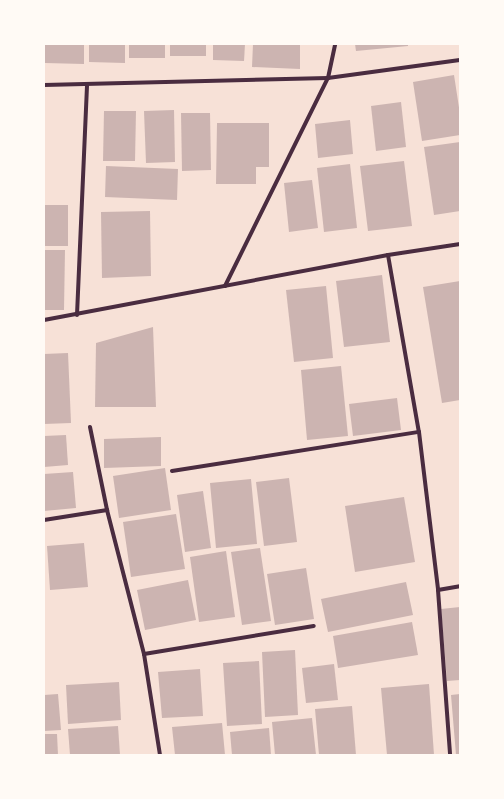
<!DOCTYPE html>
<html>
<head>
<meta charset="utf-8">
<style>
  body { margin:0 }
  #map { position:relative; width:504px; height:799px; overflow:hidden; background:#f7e1d7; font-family:Bitter,serif }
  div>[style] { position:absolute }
  .building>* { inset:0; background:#ccb4b1 }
  .minor>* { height:4px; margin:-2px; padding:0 2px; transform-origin:2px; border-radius:2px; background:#4a2c40 }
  span { translate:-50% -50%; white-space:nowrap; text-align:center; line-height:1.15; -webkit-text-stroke:4px #fffaf5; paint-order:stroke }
  .frame { position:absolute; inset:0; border:45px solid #fffaf5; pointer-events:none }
</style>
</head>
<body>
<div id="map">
  <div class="building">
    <div style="clip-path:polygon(45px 44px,84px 44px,84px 64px,45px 63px)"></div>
    <div style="clip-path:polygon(89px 44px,125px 44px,125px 63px,89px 62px)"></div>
    <div style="clip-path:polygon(129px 44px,165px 44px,165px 58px,129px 58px)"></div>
    <div style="clip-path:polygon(170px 44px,206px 44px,206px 56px,170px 56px)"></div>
    <div style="clip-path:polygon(213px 44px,245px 44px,244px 61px,213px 60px)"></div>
    <div style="clip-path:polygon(253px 44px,300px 44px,300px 69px,252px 67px)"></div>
    <div style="clip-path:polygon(355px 44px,408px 44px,408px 46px,356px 51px)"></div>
    <div style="clip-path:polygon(454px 75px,460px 114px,460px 135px,422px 141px,413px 82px)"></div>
    <div style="clip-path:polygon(401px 102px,406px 147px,376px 151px,371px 106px)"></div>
    <div style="clip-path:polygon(174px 110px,175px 162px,146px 163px,144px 111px)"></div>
    <div style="clip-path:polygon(104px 111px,136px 111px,135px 161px,103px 161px)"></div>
    <div style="clip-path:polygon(181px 113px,210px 113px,211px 170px,182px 171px)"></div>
    <div style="clip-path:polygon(350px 120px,353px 154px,318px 158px,315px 124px)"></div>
    <div style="clip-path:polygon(217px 123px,269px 123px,269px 167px,256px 167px,256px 184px,216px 184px)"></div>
    <div style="clip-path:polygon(460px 142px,460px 211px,434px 215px,424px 147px)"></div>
    <div style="clip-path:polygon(404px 161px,412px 226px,368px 231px,360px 166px)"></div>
    <div style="clip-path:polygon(350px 164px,357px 228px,324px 232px,317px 168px)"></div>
    <div style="clip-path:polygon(106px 166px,178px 169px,177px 200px,105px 197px)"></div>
    <div style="clip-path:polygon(312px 180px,318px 228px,289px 232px,284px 183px)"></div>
    <div style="clip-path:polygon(44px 205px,68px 205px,68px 246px,44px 246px)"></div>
    <div style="clip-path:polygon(150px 211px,151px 276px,102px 278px,101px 212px)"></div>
    <div style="clip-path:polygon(44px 250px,65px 250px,64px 310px,44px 310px)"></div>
    <div style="clip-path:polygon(382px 275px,390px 342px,344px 347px,336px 281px)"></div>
    <div style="clip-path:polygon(460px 281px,460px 400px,442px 403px,423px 287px)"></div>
    <div style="clip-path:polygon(326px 286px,333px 358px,294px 362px,286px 290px)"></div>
    <div style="clip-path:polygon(153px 327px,156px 407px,95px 407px,96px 343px)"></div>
    <div style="clip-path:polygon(68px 353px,71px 423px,44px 424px,44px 354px)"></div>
    <div style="clip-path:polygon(341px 366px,348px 436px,307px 440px,301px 370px)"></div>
    <div style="clip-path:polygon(397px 398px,401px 430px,353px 436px,349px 404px)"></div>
    <div style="clip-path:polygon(66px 435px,68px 465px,44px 467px,44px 436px)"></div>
    <div style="clip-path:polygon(161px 437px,161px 466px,104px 468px,104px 439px)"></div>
    <div style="clip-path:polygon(165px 468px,171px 510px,119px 518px,113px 476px)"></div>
    <div style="clip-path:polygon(73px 472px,76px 508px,44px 511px,44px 474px)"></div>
    <div style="clip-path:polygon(289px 478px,297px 542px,264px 546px,256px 482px)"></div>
    <div style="clip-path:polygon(251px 479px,257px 544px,216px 548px,210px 483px)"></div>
    <div style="clip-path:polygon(203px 491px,211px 548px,185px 552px,177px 495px)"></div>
    <div style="clip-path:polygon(404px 497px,415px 562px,355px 572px,345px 506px)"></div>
    <div style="clip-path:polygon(176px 514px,185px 569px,131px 577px,123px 522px)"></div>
    <div style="clip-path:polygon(84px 543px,88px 587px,50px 590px,47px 546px)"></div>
    <div style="clip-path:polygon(260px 548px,271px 621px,242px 625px,231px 552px)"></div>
    <div style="clip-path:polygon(226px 551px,235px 617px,199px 622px,190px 557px)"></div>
    <div style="clip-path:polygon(306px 568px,314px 619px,275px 625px,267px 574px)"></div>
    <div style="clip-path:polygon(188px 580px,196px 620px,145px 630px,137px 590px)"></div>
    <div style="clip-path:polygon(406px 582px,413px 615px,328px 632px,321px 599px)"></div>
    <div style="clip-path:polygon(460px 607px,460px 680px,447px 681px,441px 609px)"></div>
    <div style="clip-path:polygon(412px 622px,418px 655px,338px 668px,333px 636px)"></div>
    <div style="clip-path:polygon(295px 650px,298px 715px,265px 717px,262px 652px)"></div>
    <div style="clip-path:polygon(259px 661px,262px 724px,227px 726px,223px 663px)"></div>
    <div style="clip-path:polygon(334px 664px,338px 700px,306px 703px,302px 668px)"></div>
    <div style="clip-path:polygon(200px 669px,203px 716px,162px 718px,158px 672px)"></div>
    <div style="clip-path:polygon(119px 682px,121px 720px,68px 724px,66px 685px)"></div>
    <div style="clip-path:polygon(429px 684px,434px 755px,387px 755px,381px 688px)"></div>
    <div style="clip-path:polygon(58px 694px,61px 730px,44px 731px,44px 695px)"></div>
    <div style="clip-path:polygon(460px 694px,460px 755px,456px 755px,451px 695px)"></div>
    <div style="clip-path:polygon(352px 706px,356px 755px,319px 755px,315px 709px)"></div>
    <div style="clip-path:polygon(312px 718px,316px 755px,275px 755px,272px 722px)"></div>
    <div style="clip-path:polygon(222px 723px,225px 755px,175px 755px,172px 727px)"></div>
    <div style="clip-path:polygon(118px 726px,120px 755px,70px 755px,68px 729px)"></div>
    <div style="clip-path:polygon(269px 728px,271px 755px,232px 755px,230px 732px)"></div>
    <div style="clip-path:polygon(44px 734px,57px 734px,58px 755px,44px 755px)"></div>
  </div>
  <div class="minor">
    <div style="left:44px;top:85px;width:284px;rotate:-1.4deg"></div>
    <div style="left:328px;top:78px;width:133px;rotate:-7.8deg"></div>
    <div style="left:388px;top:255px;width:180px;rotate:80.1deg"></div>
    <div style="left:419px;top:432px;width:159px;rotate:83.1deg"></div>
    <div style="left:438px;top:590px;width:165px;rotate:85.8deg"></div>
    <div style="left:225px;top:286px;width:232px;rotate:-63.7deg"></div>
    <div style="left:328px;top:78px;width:35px;rotate:-78deg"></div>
    <div style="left:77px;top:315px;width:231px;rotate:-87.5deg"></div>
    <div style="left:44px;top:320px;width:350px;rotate:-10.7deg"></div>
    <div style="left:388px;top:255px;width:73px;rotate:-8.7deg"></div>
    <div style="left:90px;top:427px;width:85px;rotate:78.4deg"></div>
    <div style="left:107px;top:510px;width:149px;rotate:75.6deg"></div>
    <div style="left:144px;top:654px;width:102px;rotate:81deg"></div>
    <div style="left:172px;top:471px;width:250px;rotate:-9deg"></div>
    <div style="left:44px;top:520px;width:64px;rotate:-9deg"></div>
    <div style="left:438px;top:590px;width:22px;rotate:-10deg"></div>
    <div style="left:144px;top:654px;width:172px;rotate:-9.4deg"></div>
  </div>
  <div class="frame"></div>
</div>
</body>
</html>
